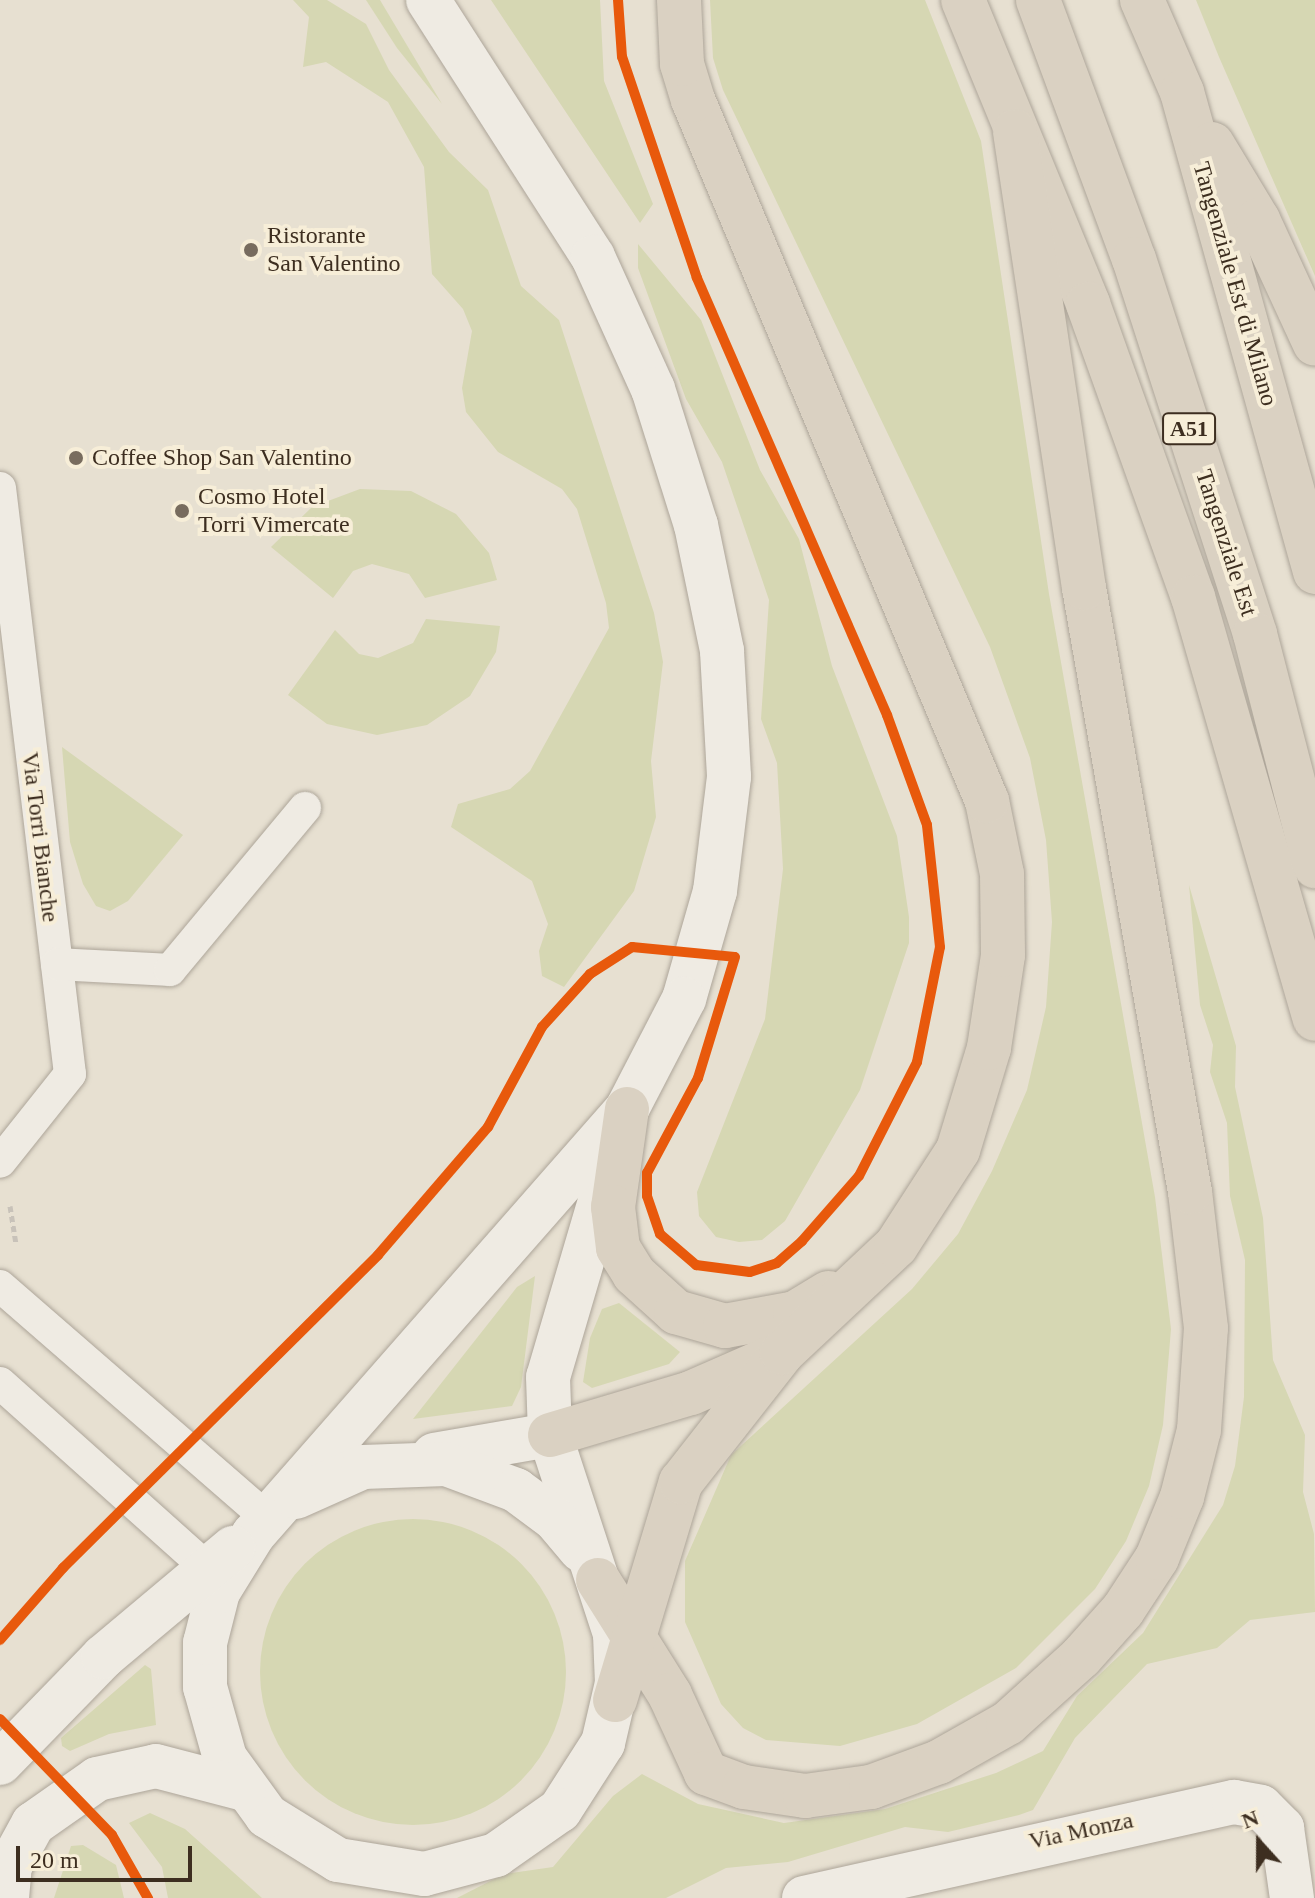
<!DOCTYPE html>
<html>
<head>
<meta charset="utf-8">
<style>
  body { margin:0 }
  #map { position:relative; width:1315px; height:1898px; overflow:hidden; background:#e7e0d1; font-family:Georgia,serif }
  div>[style] { position:absolute }
  .green>* { inset:0; background:#d6d7b3 }
  .round { border-radius:50% }
  .path>* { height:5px; margin-top:-2.5px; transform-origin:0; background:repeating-linear-gradient(90deg,#c8c2b9 0 6px,transparent 0 10px) }
  .roads { filter:drop-shadow(0 0 2px #ada599) drop-shadow(0 0 2px #ada599) }
  .service>* { height:32px; margin:-16px; padding:0 16px; transform-origin:16px; border-radius:16px; background:#efebe3 }
  .minor>* { height:44px; margin:-22px; padding:0 22px; transform-origin:22px; border-radius:22px; background:#efebe3 }
  .motorway>* { height:44px; margin:-22px; padding:0 22px; transform-origin:22px; border-radius:22px; background:#dad1c2 }
  .cycleway>* { height:10px; margin:-5px; padding:0 5px; transform-origin:5px; border-radius:5px; background:#e8590c }
  .dots>* { width:22px; height:22px; translate:-50% -50%; box-sizing:border-box; border:4px solid #f7eed8; border-radius:50% }
  span { translate:-50% -50%; white-space:nowrap; text-align:center; line-height:1.15; -webkit-text-stroke:8px #f7eed8; paint-order:stroke }
  .shield-label span { padding:2px 6px; background:#f7eed8; border:2px solid; border-radius:6px; -webkit-text-stroke-width:0 }
  .shield-label { font-size:22px; color:#3d2e20; font-weight:700 }
  .poi-label { font-size:24px; color:#3d2e20 }
  .left { translate:0 -50%; text-align:left }
  .street-label { font-size:24px; color:#3d2e20 }
  .north { position:absolute; left:1219px; top:1802px; width:80px; height:80px; -webkit-text-stroke:6px #f7eed8; paint-order:stroke; rotate:339deg; font-size:22px; font-weight:700; line-height:32px; text-align:center; color:#3d2e20 }
  .north::after { content:''; display:block; margin:auto; width:28px; height:36px; background:#3d2e20; clip-path:polygon(50% 0,100% 100%,50% 72%,0 100%) }
  .scale { position:absolute; left:16px; top:1846px; width:176px; height:36px; box-sizing:border-box; border:4px solid #3d2e20; border-top:0; padding-left:10px; font-size:24px; line-height:28px; white-space:nowrap; color:#3d2e20; -webkit-text-stroke:6px #f7eed8; paint-order:stroke }
</style>
</head>
<body>
<div id="map">
  <div class="green">
    <div style="clip-path:polygon(293px 0,327px 0,366px 24px,389px 70px,449px 152px,488px 190px,521px 286px,559px 320px,654px 613px,663px 662px,651px 761px,656px 817px,634px 891px,564px 987px,542px 976px,539px 951px,548px 924px,532px 881px,451px 827px,458px 804px,510px 789px,530px 771px,609px 628px,606px 603px,577px 509px,562px 489px,498px 452px,466px 412px,462px 388px,472px 331px,463px 309px,432px 274px,424px 167px,388px 102px,326px 62px,303px 67px,309px 17px)"></div>
    <div style="clip-path:polygon(366px 0,380px 0,442px 104px,397px 48px)"></div>
    <div style="clip-path:polygon(491px 0,600px 0,604px 81px,653px 204px,640px 223px)"></div>
    <div style="clip-path:polygon(710px 0,925px 0,981px 141px,1049px 594px,1155px 1197px,1171px 1329px,1163px 1425px,1149px 1486px,1126px 1541px,1095px 1589px,1016px 1668px,917px 1724px,840px 1746px,766px 1740px,743px 1728px,721px 1704px,685px 1622px,685px 1561px,731px 1455px,912px 1289px,958px 1234px,992px 1171px,1027px 1090px,1046px 1007px,1052px 922px,1046px 840px,1030px 758px,990px 647px,723px 90px,713px 58px)"></div>
    <div style="clip-path:polygon(1196px 0,1315px 0,1315px 276px,1219px 57px)"></div>
    <div style="clip-path:polygon(638px 244px,701px 320px,760px 470px,799px 539px,832px 666px,897px 836px,909px 917px,909px 943px,860px 1090px,785px 1221px,762px 1240px,739px 1242px,716px 1237px,699px 1216px,697px 1192px,765px 1019px,783px 869px,777px 763px,761px 719px,769px 600px,722px 462px,686px 399px,638px 268px)"></div>
    <div style="clip-path:polygon(360px 489px,411px 491px,456px 514px,489px 553px,497px 580px,425px 598px,409px 574px,372px 564px,353px 571px,333px 598px,271px 547px,312px 507px)"></div>
    <div style="clip-path:polygon(426px 619px,500px 626px,496px 652px,470px 696px,427px 725px,377px 735px,327px 724px,288px 695px,335px 630px,359px 654px,378px 658px,413px 643px)"></div>
    <div style="clip-path:polygon(62px 747px,183px 835px,128px 901px,110px 911px,96px 906px,83px 884px,70px 842px)"></div>
    <div style="clip-path:polygon(1189px 885px,1236px 1046px,1235px 1087px,1263px 1218px,1273px 1360px,1305px 1435px,1303px 1492px,1314px 1534px,1315px 1612px,1250px 1620px,1217px 1648px,1147px 1664px,1075px 1738px,1033px 1810px,1019px 1815px,948px 1832px,905px 1827px,788px 1862px,726px 1868px,666px 1898px,457px 1898px,504px 1874px,553px 1867px,613px 1796px,642px 1774px,698px 1804px,784px 1823px,885px 1809px,996px 1773px,1043px 1751px,1077px 1696px,1143px 1633px,1223px 1505px,1235px 1466px,1244px 1397px,1245px 1260px,1230px 1196px,1227px 1123px,1210px 1072px,1213px 1045px,1200px 1005px)"></div>
    <div style="clip-path:polygon(535px 1276px,521px 1387px,512px 1406px,413px 1419px,517px 1287px)"></div>
    <div style="clip-path:polygon(619px 1303px,680px 1352px,669px 1364px,592px 1388px,583px 1382px,590px 1338px,602px 1309px)"></div>
    <div class="round" style="left:260px;top:1519px;width:306px;height:306px"></div>
    <div style="clip-path:polygon(145px 1665px,151px 1669px,156px 1725px,109px 1734px,70px 1751px,62px 1746px,61px 1738px)"></div>
    <div style="clip-path:polygon(150px 1813px,185px 1829px,262px 1898px,168px 1898px,162px 1867px,129px 1823px)"></div>
    <div style="clip-path:polygon(83px 1845px,116px 1865px,124px 1898px,54px 1898px,71px 1846px)"></div>
  </div>
  <div class="path">
    <div style="left:10px;top:1206px;width:38px;rotate:81deg"></div>
  </div>
  <div class="roads">
    <div class="service">
      <div style="left:0;top:488px;width:590px;rotate:83.19deg"></div>
      <div style="left:70px;top:1074px;width:112px;rotate:128.5deg"></div>
      <div style="left:57px;top:964px;width:113px;rotate:3deg"></div>
      <div style="left:170px;top:970px;width:211px;rotate:-50.2deg"></div>
      <div style="left:0;top:1286px;width:355px;rotate:41deg"></div>
      <div style="left:0;top:1383px;width:279px;rotate:41.8deg"></div>
    </div>
    <div class="minor">
      <div style="left:428px;top:0;width:305px;rotate:57.3deg"></div>
      <div style="left:593px;top:257px;width:145px;rotate:65.6deg"></div>
      <div style="left:653px;top:389px;width:143px;rotate:72.5deg"></div>
      <div style="left:696px;top:525px;width:129px;rotate:78.3deg"></div>
      <div style="left:722px;top:651px;width:126px;rotate:86.8deg"></div>
      <div style="left:729px;top:777px;width:115px;rotate:97deg"></div>
      <div style="left:715px;top:891px;width:112px;rotate:106deg"></div>
      <div style="left:684px;top:999px;width:124px;rotate:117.4deg"></div>
      <div style="left:627px;top:1109px;width:279px;rotate:106.4deg"></div>
      <div style="left:548px;top:1377px;width:58px;rotate:88deg"></div>
      <div style="left:550px;top:1435px;width:209px;rotate:71.9deg"></div>
      <div style="left:615px;top:1634px;width:49px;rotate:87.7deg"></div>
      <div style="left:617px;top:1683px;width:62px;rotate:103.1deg"></div>
      <div style="left:603px;top:1743px;width:80px;rotate:122.7deg"></div>
      <div style="left:560px;top:1810px;width:78px;rotate:144.9deg"></div>
      <div style="left:496px;top:1855px;width:74px;rotate:165.2deg"></div>
      <div style="left:424px;top:1874px;width:87px;rotate:-170.8deg"></div>
      <div style="left:338px;top:1860px;width:84px;rotate:-148.2deg"></div>
      <div style="left:267px;top:1816px;width:72px;rotate:-125.9deg"></div>
      <div style="left:225px;top:1758px;width:74px;rotate:-105.7deg"></div>
      <div style="left:205px;top:1687px;width:44px;rotate:-90deg"></div>
      <div style="left:205px;top:1643px;width:53px;rotate:-75.7deg"></div>
      <div style="left:218px;top:1592px;width:67px;rotate:-58.4deg"></div>
      <div style="left:253px;top:1535px;width:567px;rotate:-48.72deg"></div>
      <div style="left:434px;top:1455px;width:118px;rotate:-9.8deg"></div>
      <div style="left:296px;top:1497px;width:73px;rotate:-24.1deg"></div>
      <div style="left:363px;top:1467px;width:83px;rotate:-2.1deg"></div>
      <div style="left:446px;top:1464px;width:75px;rotate:20.4deg"></div>
      <div style="left:516px;top:1490px;width:49px;rotate:36.6deg"></div>
      <div style="left:555px;top:1519px;width:40px;rotate:50deg"></div>
      <div style="left:0;top:1763px;width:148px;rotate:-45.8deg"></div>
      <div style="left:103px;top:1657px;width:170px;rotate:-40deg"></div>
      <div style="left:7px;top:1898px;width:32px;rotate:-85deg"></div>
      <div style="left:10px;top:1866px;width:48px;rotate:-61.3deg"></div>
      <div style="left:33px;top:1824px;width:78px;rotate:-35.1deg"></div>
      <div style="left:97px;top:1779px;width:60px;rotate:-12.4deg"></div>
      <div style="left:156px;top:1766px;width:91px;rotate:14.6deg"></div>
      <div style="left:804px;top:1898px;width:441px;rotate:-12.6deg"></div>
      <div style="left:1234px;top:1802px;width:27px;rotate:10deg"></div>
      <div style="left:1261px;top:1807px;width:30px;rotate:45deg"></div>
      <div style="left:1282px;top:1828px;width:71px;rotate:81.9deg"></div>
    </div>
    <div class="motorway">
      <div style="left:963px;top:0;width:329px;rotate:67.6deg"></div>
      <div style="left:1088px;top:304px;width:311px;rotate:70.3deg"></div>
      <div style="left:1193px;top:597px;width:439px;rotate:73.9deg"></div>
      <div style="left:1038px;top:0;width:276px;rotate:69.7deg"></div>
      <div style="left:1134px;top:259px;width:394px;rotate:72.1deg"></div>
      <div style="left:1255px;top:634px;width:240px;rotate:75.5deg"></div>
      <div style="left:1142px;top:0;width:100px;rotate:66.5deg"></div>
      <div style="left:1182px;top:92px;width:498px;rotate:74.5deg"></div>
      <div style="left:1212px;top:144px;width:89px;rotate:58.8deg"></div>
      <div style="left:1258px;top:220px;width:136px;rotate:65.3deg"></div>
      <div style="left:627px;top:1109px;width:99px;rotate:98.1deg"></div>
      <div style="left:613px;top:1207px;width:41px;rotate:83deg"></div>
      <div style="left:618px;top:1248px;width:31px;rotate:58deg"></div>
      <div style="left:634px;top:1274px;width:57px;rotate:42.1deg"></div>
      <div style="left:676px;top:1312px;width:51px;rotate:15.9deg"></div>
      <div style="left:725px;top:1326px;width:71px;rotate:-10.5deg"></div>
      <div style="left:795px;top:1313px;width:39px;rotate:-31deg"></div>
      <div style="left:550px;top:1435px;width:147px;rotate:-16.6deg"></div>
      <div style="left:691px;top:1393px;width:90px;rotate:-23.7deg"></div>
      <div style="left:598px;top:1580px;width:136px;rotate:57.9deg"></div>
      <div style="left:670px;top:1695px;width:86px;rotate:65.2deg"></div>
      <div style="left:706px;top:1773px;width:40px;rotate:20.2deg"></div>
      <div style="left:744px;top:1787px;width:62px;rotate:8.4deg"></div>
      <div style="left:805px;top:1796px;width:67px;rotate:-7.8deg"></div>
      <div style="left:871px;top:1787px;width:72px;rotate:-20.2deg"></div>
      <div style="left:939px;top:1762px;width:79px;rotate:-29.5deg"></div>
      <div style="left:1008px;top:1723px;width:98px;rotate:-42.1deg"></div>
      <div style="left:1081px;top:1657px;width:63px;rotate:-48.2deg"></div>
      <div style="left:1123px;top:1610px;width:62px;rotate:-56.8deg"></div>
      <div style="left:1157px;top:1558px;width:66px;rotate:-67.7deg"></div>
      <div style="left:1182px;top:1497px;width:69px;rotate:-75.8deg"></div>
      <div style="left:1199px;top:1430px;width:102px;rotate:-86.1deg"></div>
      <div style="left:1206px;top:1328px;width:137px;rotate:-96.7deg"></div>
      <div style="left:1190px;top:1192px;width:613px;rotate:-99.95deg"></div>
      <div style="left:1084px;top:588px;width:462px;rotate:-98.6deg"></div>
      <div style="left:615px;top:1700px;width:228px;rotate:-73.2deg"></div>
      <div style="left:681px;top:1482px;width:164px;rotate:-51.9deg"></div>
      <div style="left:782px;top:1353px;width:156px;rotate:-43.2deg"></div>
      <div style="left:896px;top:1246px;width:114px;rotate:-57.1deg"></div>
      <div style="left:958px;top:1150px;width:107px;rotate:-73.1deg"></div>
      <div style="left:989px;top:1048px;width:94px;rotate:-81.4deg"></div>
      <div style="left:1003px;top:955px;width:81px;rotate:-90.7deg"></div>
      <div style="left:1002px;top:874px;width:75px;rotate:-101.6deg"></div>
      <div style="left:987px;top:801px;width:760px;rotate:-112.75deg"></div>
      <div style="left:693px;top:100px;width:38px;rotate:-107deg"></div>
      <div style="left:682px;top:64px;width:64px;rotate:-92.7deg"></div>
    </div>
  </div>
  <div class="cycleway">
    <div style="left:0;top:1640px;width:96px;rotate:-48.8deg"></div>
    <div style="left:63px;top:1568px;width:444px;rotate:-44.8deg"></div>
    <div style="left:378px;top:1255px;width:169px;rotate:-49.3deg"></div>
    <div style="left:488px;top:1127px;width:114px;rotate:-61.6deg"></div>
    <div style="left:542px;top:1027px;width:72px;rotate:-47.8deg"></div>
    <div style="left:590px;top:974px;width:50px;rotate:-32.7deg"></div>
    <div style="left:632px;top:947px;width:103px;rotate:5.5deg"></div>
    <div style="left:735px;top:957px;width:127px;rotate:107deg"></div>
    <div style="left:698px;top:1078px;width:108px;rotate:118.2deg"></div>
    <div style="left:647px;top:1173px;width:23px;rotate:90deg"></div>
    <div style="left:647px;top:1196px;width:40px;rotate:71.1deg"></div>
    <div style="left:660px;top:1234px;width:48px;rotate:40.7deg"></div>
    <div style="left:696px;top:1265px;width:54px;rotate:7.4deg"></div>
    <div style="left:750px;top:1272px;width:28px;rotate:-18deg"></div>
    <div style="left:777px;top:1263px;width:33px;rotate:-41deg"></div>
    <div style="left:802px;top:1241px;width:86px;rotate:-48.8deg"></div>
    <div style="left:859px;top:1176px;width:128px;rotate:-63deg"></div>
    <div style="left:917px;top:1062px;width:117px;rotate:-78.7deg"></div>
    <div style="left:940px;top:947px;width:123px;rotate:-96.1deg"></div>
    <div style="left:927px;top:825px;width:117px;rotate:-110deg"></div>
    <div style="left:887px;top:715px;width:477px;rotate:-113.5deg"></div>
    <div style="left:697px;top:278px;width:233px;rotate:-108.7deg"></div>
    <div style="left:622px;top:57px;width:57px;rotate:-94deg"></div>
    <div style="left:0;top:1719px;width:161px;rotate:46deg"></div>
    <div style="left:112px;top:1835px;width:73px;rotate:60.3deg"></div>
  </div>
  <div class="dots">
    <div style="left:251px;top:250px;background:#786c5e"></div>
    <div style="left:76px;top:458px;background:#786c5e"></div>
    <div style="left:182px;top:511px;background:#786c5e"></div>
  </div>
  <div class="shield-label">
    <span style="left:1189px;top:429px">A51</span>
  </div>
  <div class="poi-label">
    <span class="left" style="left:267px;top:250px">Ristorante<br>San Valentino</span>
    <span class="left" style="left:92px;top:458px">Coffee Shop San Valentino</span>
    <span class="left" style="left:198px;top:511px">Cosmo Hotel<br>Torri Vimercate</span>
  </div>
  <div class="street-label">
    <span style="left:1235px;top:284px;rotate:74deg">Tangenziale Est di Milano</span>
    <span style="left:1226px;top:543px;rotate:72deg">Tangenziale Est</span>
    <span style="left:40px;top:837px;rotate:83deg">Via Torri Bianche</span>
    <span style="left:1081px;top:1831px;rotate:-12deg">Via Monza</span>
  </div>
  <div class="north">N</div>
  <div class="scale">20 m</div>
</div>
</body>
</html>
